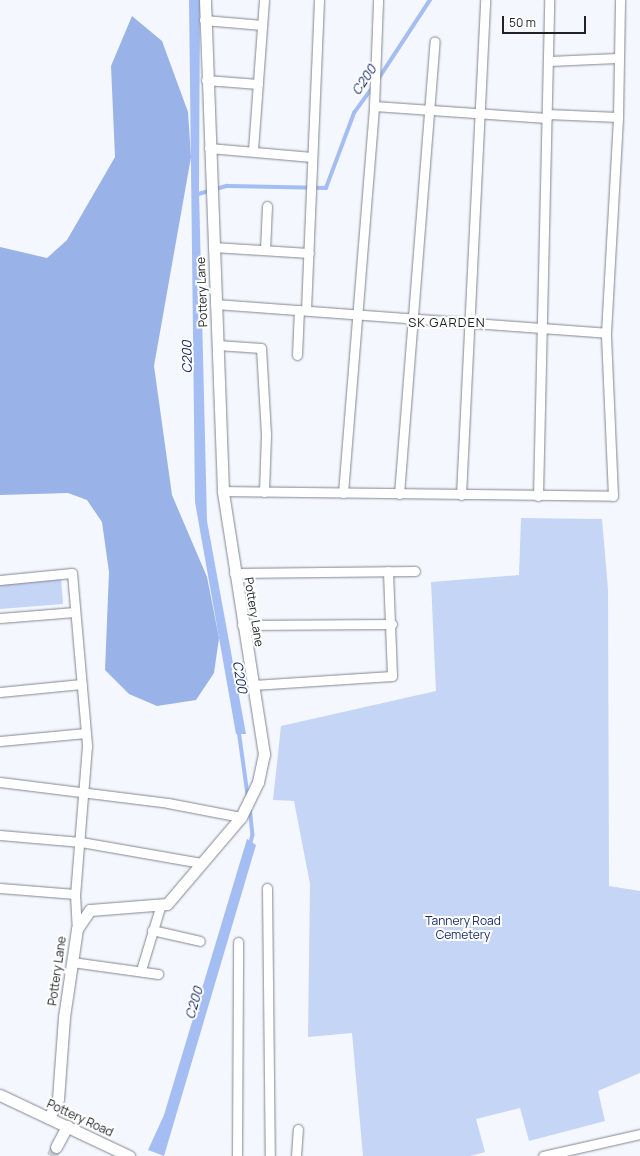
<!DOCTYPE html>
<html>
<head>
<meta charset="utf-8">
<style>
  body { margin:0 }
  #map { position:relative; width:640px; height:1156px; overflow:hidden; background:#f4f7fe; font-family:Manrope,sans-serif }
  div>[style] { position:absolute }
  .green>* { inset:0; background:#c5d5f6 }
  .forest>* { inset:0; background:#99b2e7 }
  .water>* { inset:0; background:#a4bdf3 }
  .stream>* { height:3.5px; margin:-1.75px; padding:0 1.75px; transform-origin:1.75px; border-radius:1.75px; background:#a4bdf3 }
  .tertiary-tunnel>* { height:11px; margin-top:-5.5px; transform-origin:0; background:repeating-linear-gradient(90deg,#caccd3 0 11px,transparent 0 16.5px) }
  .roads { filter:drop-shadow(0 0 1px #828690) drop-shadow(0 0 1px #828690) }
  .minor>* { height:9px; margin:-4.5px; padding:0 4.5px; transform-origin:4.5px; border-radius:4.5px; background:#fff }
  .tertiary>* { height:11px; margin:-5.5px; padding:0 5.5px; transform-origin:5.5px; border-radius:5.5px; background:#fff }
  span { translate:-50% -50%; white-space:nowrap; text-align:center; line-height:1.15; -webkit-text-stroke:4px #fff; paint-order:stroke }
  .street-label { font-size:12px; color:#202226 }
  .park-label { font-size:12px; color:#172d6a }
  .water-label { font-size:13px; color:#0f2360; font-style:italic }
  .neighbourhood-label { font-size:13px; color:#202226; letter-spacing:1px }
  .scale { position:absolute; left:502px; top:16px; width:84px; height:18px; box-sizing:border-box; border:2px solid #202226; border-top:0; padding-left:5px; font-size:12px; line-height:14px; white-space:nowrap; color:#202226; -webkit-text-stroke:3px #fff; paint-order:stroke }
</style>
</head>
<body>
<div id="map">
  <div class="green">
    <div style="clip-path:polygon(521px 518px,602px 519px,608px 589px,609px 886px,640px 891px,640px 1073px,598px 1091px,605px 1121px,529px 1141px,520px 1108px,476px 1119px,485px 1152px,470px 1156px,363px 1156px,352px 1033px,308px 1037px,310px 884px,294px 801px,273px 800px,281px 726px,436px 691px,431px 582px,519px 575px)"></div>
    <div style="clip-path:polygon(61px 578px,63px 604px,0 609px,0 583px)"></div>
  </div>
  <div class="forest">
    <div style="clip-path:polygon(132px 16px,162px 41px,188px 112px,191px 157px,154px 366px,172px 495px,207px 577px,219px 638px,214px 673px,196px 700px,157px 706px,129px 694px,105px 670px,109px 572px,102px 522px,87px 500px,68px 493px,0 495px,0 247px,47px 258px,67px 240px,115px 157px,111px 66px)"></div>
  </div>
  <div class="water">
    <div style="clip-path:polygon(189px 0,200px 0,199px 190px,207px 521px,246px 734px,236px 734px,195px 502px)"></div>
    <div style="clip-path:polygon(247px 839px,256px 845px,164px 1156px,148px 1150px,164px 1115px)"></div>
  </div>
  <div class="stream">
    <div style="left:377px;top:81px;width:97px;rotate:-56.8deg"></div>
    <div style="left:195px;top:195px;width:33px;rotate:-16deg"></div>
    <div style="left:227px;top:186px;width:99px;rotate:1.2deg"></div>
    <div style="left:326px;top:188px;width:80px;rotate:-69.5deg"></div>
    <div style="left:354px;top:113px;width:31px;rotate:-54deg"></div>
    <div style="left:239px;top:730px;width:66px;rotate:82.1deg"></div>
    <div style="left:250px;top:807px;width:28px;rotate:84deg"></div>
    <div style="left:253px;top:835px;width:11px;rotate:105deg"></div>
  </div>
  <div class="tertiary-tunnel">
    <div style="left:52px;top:1156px;width:10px;rotate:-66deg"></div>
  </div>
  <div class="roads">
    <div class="minor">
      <div style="left:204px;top:20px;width:58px;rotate:4.9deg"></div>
      <div style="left:548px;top:61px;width:70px;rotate:-2.5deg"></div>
      <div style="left:206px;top:80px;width:52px;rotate:4.4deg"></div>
      <div style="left:374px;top:106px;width:173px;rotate:4deg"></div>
      <div style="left:547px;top:114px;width:71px;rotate:2.4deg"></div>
      <div style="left:209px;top:148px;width:103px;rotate:5deg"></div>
      <div style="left:253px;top:150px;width:150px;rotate:-85.8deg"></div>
      <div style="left:213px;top:247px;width:96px;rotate:3.6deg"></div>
      <div style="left:265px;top:250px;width:44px;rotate:-87.4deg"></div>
      <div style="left:215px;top:304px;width:392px;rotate:4.2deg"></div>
      <div style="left:306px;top:310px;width:310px;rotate:-87.6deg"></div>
      <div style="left:217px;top:345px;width:44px;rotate:3.9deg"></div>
      <div style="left:261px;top:348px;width:86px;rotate:86.7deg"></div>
      <div style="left:266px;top:434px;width:58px;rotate:92deg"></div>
      <div style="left:297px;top:355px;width:45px;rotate:-87.5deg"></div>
      <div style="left:223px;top:491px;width:390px;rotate:0.7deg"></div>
      <div style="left:613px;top:496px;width:163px;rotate:-92.5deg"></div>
      <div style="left:606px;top:333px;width:216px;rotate:-86.8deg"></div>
      <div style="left:618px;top:117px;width:117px;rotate:-89deg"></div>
      <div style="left:343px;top:493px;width:388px;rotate:-85.4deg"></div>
      <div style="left:374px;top:106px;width:106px;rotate:-87.8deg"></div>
      <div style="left:399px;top:494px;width:454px;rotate:-85.5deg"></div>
      <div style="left:461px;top:495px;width:496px;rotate:-87.2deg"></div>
      <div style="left:538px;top:496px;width:496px;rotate:-88.7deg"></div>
      <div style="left:234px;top:573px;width:181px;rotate:-0.6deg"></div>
      <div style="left:0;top:580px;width:72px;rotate:-5.6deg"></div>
      <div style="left:72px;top:573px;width:174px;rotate:85deg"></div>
      <div style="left:87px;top:746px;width:148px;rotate:94.6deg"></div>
      <div style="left:75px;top:894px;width:35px;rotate:87deg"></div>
      <div style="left:0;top:618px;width:75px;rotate:-4.6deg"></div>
      <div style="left:242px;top:625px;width:150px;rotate:-0.4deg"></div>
      <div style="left:253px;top:685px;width:139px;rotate:-3.7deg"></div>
      <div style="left:392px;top:676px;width:105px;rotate:-92.2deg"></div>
      <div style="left:0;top:692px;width:82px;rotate:-5.6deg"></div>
      <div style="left:0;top:741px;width:86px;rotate:-5.3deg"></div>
      <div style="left:0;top:782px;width:169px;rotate:7.1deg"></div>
      <div style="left:168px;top:803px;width:74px;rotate:10.9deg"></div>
      <div style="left:0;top:835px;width:81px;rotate:4.9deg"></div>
      <div style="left:81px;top:842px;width:122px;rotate:9.9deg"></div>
      <div style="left:0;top:888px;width:75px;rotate:4.6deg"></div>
      <div style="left:267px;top:888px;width:268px;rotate:89.4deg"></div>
      <div style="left:152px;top:930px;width:49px;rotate:12.9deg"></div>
      <div style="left:72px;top:962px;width:87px;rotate:7.9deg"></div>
      <div style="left:141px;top:970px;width:69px;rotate:-73.1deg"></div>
      <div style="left:237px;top:1156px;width:214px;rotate:-89.7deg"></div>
      <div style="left:296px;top:1156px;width:27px;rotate:-86deg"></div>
      <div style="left:543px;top:1156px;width:99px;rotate:-12.8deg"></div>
    </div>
    <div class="tertiary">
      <div style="left:0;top:1095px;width:143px;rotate:25.3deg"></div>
      <div style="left:49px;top:1118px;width:21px;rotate:-65deg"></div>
      <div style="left:58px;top:1099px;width:82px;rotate:-85.8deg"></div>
      <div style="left:64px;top:1017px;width:89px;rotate:-81.6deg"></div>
      <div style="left:77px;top:929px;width:23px;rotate:-56deg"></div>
      <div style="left:90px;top:910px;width:77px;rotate:-4.5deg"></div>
      <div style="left:167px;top:904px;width:114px;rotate:-49.6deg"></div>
      <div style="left:241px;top:817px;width:39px;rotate:-64deg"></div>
      <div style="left:258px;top:782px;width:29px;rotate:-78deg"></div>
      <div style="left:264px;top:754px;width:266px;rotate:-98.9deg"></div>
      <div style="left:223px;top:491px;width:491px;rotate:-92.1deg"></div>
      <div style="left:56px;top:1147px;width:24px;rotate:-62deg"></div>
    </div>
  </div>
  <div class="street-label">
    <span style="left:202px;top:292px;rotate:-92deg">Pottery Lane</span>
    <span style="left:254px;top:612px;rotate:81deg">Pottery Lane</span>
    <span style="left:57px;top:971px;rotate:-82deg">Pottery Lane</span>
    <span style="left:80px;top:1118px;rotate:25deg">Pottery Road</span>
  </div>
  <div class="park-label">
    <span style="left:463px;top:928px">Tannery Road<br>Cemetery</span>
  </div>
  <div class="water-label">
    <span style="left:364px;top:80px;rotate:-56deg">C200</span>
    <span style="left:187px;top:357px;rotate:-91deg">C200</span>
    <span style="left:240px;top:677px;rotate:80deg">C200</span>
    <span style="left:194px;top:1003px;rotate:-74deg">C200</span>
  </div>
  <div class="neighbourhood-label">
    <span style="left:447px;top:322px">SK GARDEN</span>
  </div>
  <div class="scale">50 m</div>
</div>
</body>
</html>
